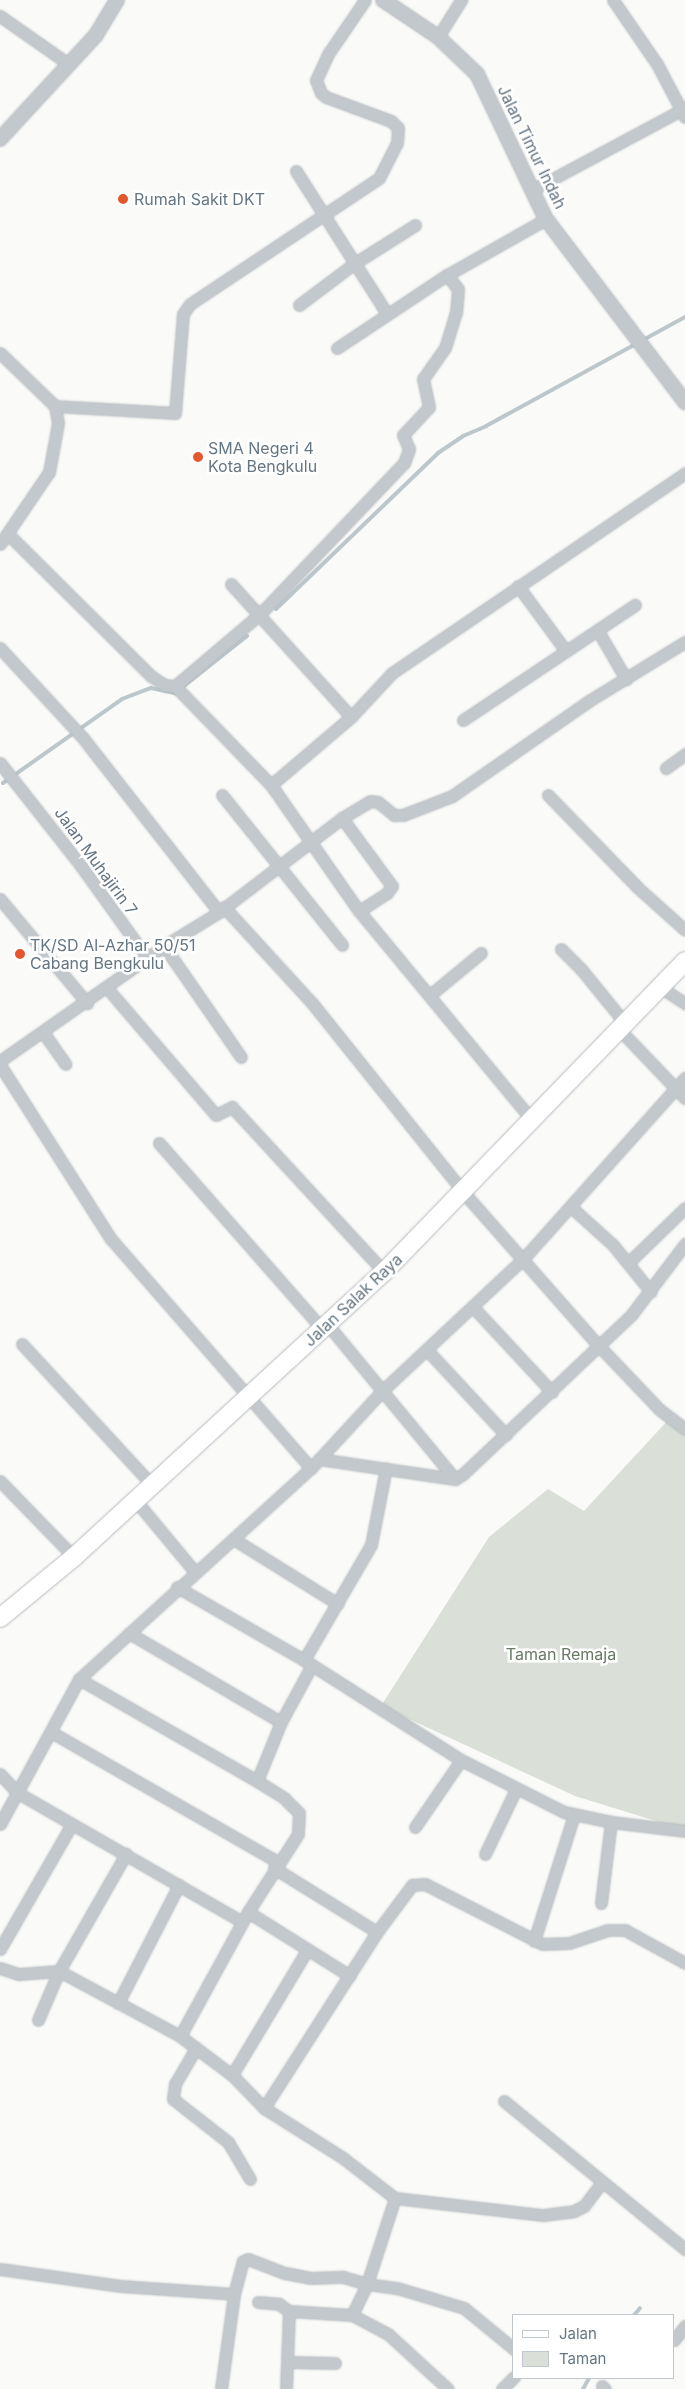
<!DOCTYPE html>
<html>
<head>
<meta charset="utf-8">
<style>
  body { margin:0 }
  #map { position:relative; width:685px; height:2389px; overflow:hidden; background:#fafaf8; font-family:Inter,sans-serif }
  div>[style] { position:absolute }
  .green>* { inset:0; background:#dadfd7 }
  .stream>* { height:4px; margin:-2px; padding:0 2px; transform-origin:2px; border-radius:2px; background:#bbc7cb }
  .roads { filter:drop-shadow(0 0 1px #b5babe) drop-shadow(0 0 1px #b5babe) }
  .minor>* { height:11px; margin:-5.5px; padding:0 5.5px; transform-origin:5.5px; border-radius:5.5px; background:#c3c8cc }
  .tertiary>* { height:14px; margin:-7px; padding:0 7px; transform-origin:7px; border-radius:7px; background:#c3c8cc }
  .primary>* { height:18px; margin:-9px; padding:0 9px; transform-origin:9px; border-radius:9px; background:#fff }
  .dots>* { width:14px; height:14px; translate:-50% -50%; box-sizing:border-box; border:2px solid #fff; border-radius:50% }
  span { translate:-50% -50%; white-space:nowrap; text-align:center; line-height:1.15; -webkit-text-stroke:5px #fff; paint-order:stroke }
  .street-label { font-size:16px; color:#657683 }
  .poi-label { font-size:16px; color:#657683 }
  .left { translate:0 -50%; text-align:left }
  .park-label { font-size:16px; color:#687a64 }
  .legend { position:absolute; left:512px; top:2314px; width:162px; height:65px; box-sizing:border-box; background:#fff; border:1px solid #c1c8cd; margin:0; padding:6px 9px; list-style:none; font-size:15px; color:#657683 }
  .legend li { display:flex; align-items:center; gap:10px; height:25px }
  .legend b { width:25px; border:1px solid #c1c8cd }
</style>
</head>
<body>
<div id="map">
  <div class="green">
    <div style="clip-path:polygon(669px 1419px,685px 1432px,685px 1830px,575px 1796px,381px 1706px,489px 1537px,548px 1489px,584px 1511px)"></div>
  </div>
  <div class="stream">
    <div style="left:276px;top:609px;width:225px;rotate:-43.9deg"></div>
    <div style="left:438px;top:453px;width:30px;rotate:-34deg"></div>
    <div style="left:463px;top:436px;width:25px;rotate:-23deg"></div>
    <div style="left:486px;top:426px;width:227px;rotate:-28.7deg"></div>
    <div style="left:3px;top:783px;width:146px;rotate:-35.2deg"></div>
    <div style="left:122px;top:699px;width:31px;rotate:-21deg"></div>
    <div style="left:151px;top:688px;width:25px;rotate:12deg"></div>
    <div style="left:175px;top:693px;width:92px;rotate:-38.4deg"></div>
    <div style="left:634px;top:2315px;width:9px;rotate:-49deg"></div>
    <div style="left:583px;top:2389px;width:13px;rotate:-61deg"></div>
  </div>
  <div class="roads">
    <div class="minor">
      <div style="left:613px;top:0;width:78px;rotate:55.5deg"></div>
      <div style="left:657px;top:64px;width:60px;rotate:62.2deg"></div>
      <div style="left:0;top:16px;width:85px;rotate:35deg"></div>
      <div style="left:438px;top:37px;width:44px;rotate:-58.1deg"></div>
      <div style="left:296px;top:171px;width:169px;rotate:57.5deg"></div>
      <div style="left:532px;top:190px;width:174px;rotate:-28.2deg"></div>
      <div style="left:299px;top:305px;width:70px;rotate:-36.9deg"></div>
      <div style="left:355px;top:263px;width:71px;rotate:-32.3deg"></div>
      <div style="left:337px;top:348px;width:132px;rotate:-33.6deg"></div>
      <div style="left:447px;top:275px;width:114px;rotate:-29.5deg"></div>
      <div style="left:0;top:353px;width:76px;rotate:43.9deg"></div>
      <div style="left:55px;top:406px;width:17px;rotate:80deg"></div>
      <div style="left:58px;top:423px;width:50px;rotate:100.4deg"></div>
      <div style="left:49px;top:472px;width:87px;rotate:124.2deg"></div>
      <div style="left:55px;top:406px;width:120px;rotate:3.3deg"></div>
      <div style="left:175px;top:413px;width:99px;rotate:-85.4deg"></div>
      <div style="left:183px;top:314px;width:12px;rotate:-55deg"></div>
      <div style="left:190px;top:304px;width:227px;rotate:-33.7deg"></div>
      <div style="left:379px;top:178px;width:39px;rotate:-63deg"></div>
      <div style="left:397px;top:143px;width:15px;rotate:-86deg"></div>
      <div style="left:398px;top:128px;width:10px;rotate:-135deg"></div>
      <div style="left:391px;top:121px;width:69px;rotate:-159.7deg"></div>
      <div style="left:326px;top:97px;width:6px;rotate:-141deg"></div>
      <div style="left:321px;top:93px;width:14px;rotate:-111deg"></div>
      <div style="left:316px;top:80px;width:29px;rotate:-65deg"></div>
      <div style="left:328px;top:54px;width:65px;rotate:-55.6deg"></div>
      <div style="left:8px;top:534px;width:202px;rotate:44.8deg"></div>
      <div style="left:151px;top:676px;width:17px;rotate:33deg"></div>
      <div style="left:165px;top:685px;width:10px;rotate:6deg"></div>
      <div style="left:175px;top:686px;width:138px;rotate:45.9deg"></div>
      <div style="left:271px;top:785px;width:154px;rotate:55.1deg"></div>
      <div style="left:359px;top:911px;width:270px;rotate:50.4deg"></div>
      <div style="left:231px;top:584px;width:179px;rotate:47.9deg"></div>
      <div style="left:518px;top:586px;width:81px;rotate:53.6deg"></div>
      <div style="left:598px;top:631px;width:56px;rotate:59.7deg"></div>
      <div style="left:0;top:648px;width:122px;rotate:47.3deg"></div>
      <div style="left:83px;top:738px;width:221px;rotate:52deg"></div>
      <div style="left:175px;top:686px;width:111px;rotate:-40.3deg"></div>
      <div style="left:260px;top:614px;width:209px;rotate:-46.4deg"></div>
      <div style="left:404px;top:463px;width:15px;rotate:-70deg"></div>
      <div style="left:409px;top:449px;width:15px;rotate:-113deg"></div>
      <div style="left:403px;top:435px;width:38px;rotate:-47deg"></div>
      <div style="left:429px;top:407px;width:29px;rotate:-102deg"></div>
      <div style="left:423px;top:379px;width:38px;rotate:-55deg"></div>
      <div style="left:445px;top:348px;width:37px;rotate:-73deg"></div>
      <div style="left:456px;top:313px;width:24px;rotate:-85deg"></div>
      <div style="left:458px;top:289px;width:18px;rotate:-128deg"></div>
      <div style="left:463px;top:720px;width:207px;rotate:-33.8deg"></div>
      <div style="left:0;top:763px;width:131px;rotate:51.8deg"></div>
      <div style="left:81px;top:866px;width:113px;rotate:54.3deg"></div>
      <div style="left:666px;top:768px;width:24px;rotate:-36deg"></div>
      <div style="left:271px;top:785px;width:105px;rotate:-40.4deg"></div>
      <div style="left:351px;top:717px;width:60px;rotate:-47deg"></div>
      <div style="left:392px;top:673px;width:355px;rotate:-34.3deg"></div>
      <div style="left:222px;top:795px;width:192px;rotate:51.3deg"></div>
      <div style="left:548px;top:795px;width:128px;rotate:45.9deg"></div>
      <div style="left:637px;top:887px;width:64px;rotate:41.9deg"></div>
      <div style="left:342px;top:818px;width:84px;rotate:53.7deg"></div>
      <div style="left:392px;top:886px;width:9px;rotate:126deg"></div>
      <div style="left:387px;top:893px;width:33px;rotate:147deg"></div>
      <div style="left:0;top:899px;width:136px;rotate:50.1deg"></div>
      <div style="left:224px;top:907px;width:130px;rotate:47.5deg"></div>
      <div style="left:312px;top:1003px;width:243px;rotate:51.3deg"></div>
      <div style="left:464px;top:1193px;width:204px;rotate:48.6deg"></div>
      <div style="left:599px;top:1346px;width:88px;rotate:46.4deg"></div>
      <div style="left:660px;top:1410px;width:31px;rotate:37deg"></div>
      <div style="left:164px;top:946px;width:135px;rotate:55.3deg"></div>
      <div style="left:561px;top:949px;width:28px;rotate:45deg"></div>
      <div style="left:581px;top:969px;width:68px;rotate:50.9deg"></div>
      <div style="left:660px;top:987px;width:30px;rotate:33deg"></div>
      <div style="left:107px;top:988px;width:167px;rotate:49.4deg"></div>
      <div style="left:216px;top:1115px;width:18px;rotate:-27deg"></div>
      <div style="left:232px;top:1107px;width:224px;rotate:47.3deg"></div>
      <div style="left:430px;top:995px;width:66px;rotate:-39.5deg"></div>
      <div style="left:618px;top:1028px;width:97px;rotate:46.3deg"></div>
      <div style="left:43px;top:1032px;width:39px;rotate:55deg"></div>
      <div style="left:0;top:1061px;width:200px;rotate:-35deg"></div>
      <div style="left:164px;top:946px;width:65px;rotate:-31.7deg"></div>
      <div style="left:219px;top:912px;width:155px;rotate:-37.4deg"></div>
      <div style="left:342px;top:818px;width:33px;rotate:-31deg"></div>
      <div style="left:370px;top:801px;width:8px;rotate:7deg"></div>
      <div style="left:378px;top:802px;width:21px;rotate:39deg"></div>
      <div style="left:394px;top:815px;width:9px"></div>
      <div style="left:403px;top:815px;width:53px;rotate:-21.2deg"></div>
      <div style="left:452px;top:796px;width:165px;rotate:-34.8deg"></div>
      <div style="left:587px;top:702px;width:115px;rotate:-31.5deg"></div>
      <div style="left:0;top:1065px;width:206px;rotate:57.5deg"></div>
      <div style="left:111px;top:1239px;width:304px;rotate:48.9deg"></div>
      <div style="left:159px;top:1143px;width:249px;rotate:48.7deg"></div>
      <div style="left:571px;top:1207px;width:57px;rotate:42.1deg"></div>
      <div style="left:613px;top:1245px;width:60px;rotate:51deg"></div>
      <div style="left:628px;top:1263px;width:79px;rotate:-44deg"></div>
      <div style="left:473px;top:1307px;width:116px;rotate:47.1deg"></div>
      <div style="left:328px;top:1325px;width:200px;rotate:50.5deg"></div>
      <div style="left:22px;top:1344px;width:190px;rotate:47.3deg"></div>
      <div style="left:427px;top:1350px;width:116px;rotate:47.1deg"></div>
      <div style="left:319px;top:1459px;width:137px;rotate:8.4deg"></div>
      <div style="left:455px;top:1479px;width:9px;rotate:-32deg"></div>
      <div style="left:463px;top:1474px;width:233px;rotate:-43.4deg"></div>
      <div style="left:632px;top:1314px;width:88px;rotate:-52.9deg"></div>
      <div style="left:0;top:1481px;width:106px;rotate:45.8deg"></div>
      <div style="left:136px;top:1501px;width:92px;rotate:50.3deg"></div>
      <div style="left:235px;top:1540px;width:121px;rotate:31.9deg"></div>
      <div style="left:177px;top:1587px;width:146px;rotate:29.9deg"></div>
      <div style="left:304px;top:1660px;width:186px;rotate:32.5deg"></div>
      <div style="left:461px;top:1760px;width:115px;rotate:26.8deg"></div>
      <div style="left:564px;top:1812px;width:48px;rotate:12deg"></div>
      <div style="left:611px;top:1822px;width:75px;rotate:6.9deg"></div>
      <div style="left:129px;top:1633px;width:176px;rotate:30.4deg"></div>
      <div style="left:281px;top:1722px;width:65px;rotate:-61.5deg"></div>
      <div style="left:304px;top:1660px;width:133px;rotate:-59.8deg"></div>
      <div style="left:371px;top:1545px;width:78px;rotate:-79deg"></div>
      <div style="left:79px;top:1679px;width:205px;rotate:29.8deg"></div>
      <div style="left:257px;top:1781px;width:32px;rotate:32deg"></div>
      <div style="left:284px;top:1798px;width:21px;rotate:45deg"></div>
      <div style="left:299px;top:1813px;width:21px;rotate:93deg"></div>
      <div style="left:298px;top:1834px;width:93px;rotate:122.7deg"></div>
      <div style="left:248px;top:1912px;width:141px;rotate:118.7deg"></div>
      <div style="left:51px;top:1732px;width:262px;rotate:29.8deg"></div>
      <div style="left:0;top:1774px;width:26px;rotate:47deg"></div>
      <div style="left:18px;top:1793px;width:258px;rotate:29.9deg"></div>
      <div style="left:257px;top:1781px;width:64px;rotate:-67.9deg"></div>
      <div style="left:0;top:1824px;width:165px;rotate:-61.4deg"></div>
      <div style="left:79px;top:1679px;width:314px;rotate:-42.3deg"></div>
      <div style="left:311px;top:1468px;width:106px;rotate:-47.3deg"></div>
      <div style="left:383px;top:1390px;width:192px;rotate:-43.1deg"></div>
      <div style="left:523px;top:1259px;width:243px;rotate:-48.2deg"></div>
      <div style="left:415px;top:1827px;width:81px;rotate:-55.5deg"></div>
      <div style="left:485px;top:1854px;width:72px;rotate:-64.5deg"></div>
      <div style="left:274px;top:1868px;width:121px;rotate:31.9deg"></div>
      <div style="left:601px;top:1903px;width:82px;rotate:-83deg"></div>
      <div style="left:248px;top:1912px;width:120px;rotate:32.1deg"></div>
      <div style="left:534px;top:1941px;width:132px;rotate:-72.4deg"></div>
      <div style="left:0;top:1949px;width:144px;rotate:-60.1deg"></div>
      <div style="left:0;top:1968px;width:20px;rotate:18deg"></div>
      <div style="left:19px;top:1974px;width:40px;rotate:-4.3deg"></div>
      <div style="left:59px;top:1971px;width:137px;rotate:28.2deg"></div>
      <div style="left:180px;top:2036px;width:65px;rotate:36.9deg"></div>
      <div style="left:232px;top:2075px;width:46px;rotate:45.9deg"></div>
      <div style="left:264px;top:2108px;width:93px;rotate:32.3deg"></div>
      <div style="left:343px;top:2158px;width:66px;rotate:37.6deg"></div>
      <div style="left:395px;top:2198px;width:149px;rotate:6.6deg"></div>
      <div style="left:543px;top:2215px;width:31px;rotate:-7deg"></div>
      <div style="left:574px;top:2211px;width:11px;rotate:-27deg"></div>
      <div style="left:584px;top:2206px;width:30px;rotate:-53deg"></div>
      <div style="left:118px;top:2003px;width:133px;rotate:-62.7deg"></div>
      <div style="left:38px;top:2020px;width:53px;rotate:-66.8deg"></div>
      <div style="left:59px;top:1971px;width:135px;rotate:-60.2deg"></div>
      <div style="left:196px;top:2048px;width:42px;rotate:120.3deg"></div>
      <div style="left:175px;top:2084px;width:15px;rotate:98deg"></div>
      <div style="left:173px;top:2099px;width:70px;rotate:38deg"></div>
      <div style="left:228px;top:2142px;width:43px;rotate:59.3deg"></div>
      <div style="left:232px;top:2075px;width:146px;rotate:-59deg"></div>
      <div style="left:504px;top:2101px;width:234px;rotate:39.3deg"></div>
      <div style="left:264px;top:2108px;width:209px;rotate:-57.3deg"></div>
      <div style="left:377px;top:1932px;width:59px;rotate:-53.3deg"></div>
      <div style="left:412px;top:1885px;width:13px;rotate:-4deg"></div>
      <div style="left:425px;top:1884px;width:131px;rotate:27.1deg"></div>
      <div style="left:542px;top:1944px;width:27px;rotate:-2deg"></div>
      <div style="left:569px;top:1943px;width:41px;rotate:-18.4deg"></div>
      <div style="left:608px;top:1930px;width:17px"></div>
      <div style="left:625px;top:1930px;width:68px;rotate:28.8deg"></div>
      <div style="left:0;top:2269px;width:122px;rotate:8deg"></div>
      <div style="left:121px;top:2286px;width:113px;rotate:4deg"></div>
      <div style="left:258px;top:2302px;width:21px;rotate:5deg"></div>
      <div style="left:279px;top:2304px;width:12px;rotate:35deg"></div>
      <div style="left:289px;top:2311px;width:63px;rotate:3.6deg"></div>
      <div style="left:352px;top:2315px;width:41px;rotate:27.8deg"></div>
      <div style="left:388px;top:2334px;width:81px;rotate:42.5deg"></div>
      <div style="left:352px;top:2315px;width:34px;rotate:-64deg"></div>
      <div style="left:367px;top:2284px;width:30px;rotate:8deg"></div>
      <div style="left:397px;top:2288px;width:70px;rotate:16.6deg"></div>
      <div style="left:464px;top:2308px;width:65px;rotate:39.4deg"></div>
      <div style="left:674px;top:2340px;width:18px;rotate:-52deg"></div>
      <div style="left:288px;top:2362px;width:47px;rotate:1.2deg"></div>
      <div style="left:602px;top:2386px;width:4px;rotate:45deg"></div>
      <div style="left:221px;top:2389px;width:96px;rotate:-82.2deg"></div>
      <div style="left:234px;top:2294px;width:34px;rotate:-75deg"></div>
      <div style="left:243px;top:2261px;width:5px;rotate:-22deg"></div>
      <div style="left:248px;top:2259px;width:40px;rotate:21deg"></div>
      <div style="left:285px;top:2273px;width:25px;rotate:11deg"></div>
      <div style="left:310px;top:2278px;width:33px;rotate:-2deg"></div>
      <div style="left:343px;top:2277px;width:25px;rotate:16deg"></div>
      <div style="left:367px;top:2284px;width:90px;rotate:-72deg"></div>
      <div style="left:286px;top:2389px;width:78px;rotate:-87.8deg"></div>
      <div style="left:502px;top:2389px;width:17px;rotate:-45deg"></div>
    </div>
    <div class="tertiary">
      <div style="left:383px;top:0;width:66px;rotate:33.9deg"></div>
      <div style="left:438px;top:37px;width:54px;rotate:43.5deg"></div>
      <div style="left:477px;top:74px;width:161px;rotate:64.6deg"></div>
      <div style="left:546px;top:219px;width:230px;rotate:52.8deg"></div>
      <div style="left:0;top:139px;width:142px;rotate:-47.3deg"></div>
      <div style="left:96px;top:35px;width:41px;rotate:-59deg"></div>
    </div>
    <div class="primary">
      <div style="left:0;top:1618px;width:96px;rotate:-39.5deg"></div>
      <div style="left:74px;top:1557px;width:421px;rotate:-42.6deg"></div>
      <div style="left:384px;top:1272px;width:433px;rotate:-45.9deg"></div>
    </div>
  </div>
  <div class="dots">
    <div style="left:123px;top:199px;background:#e4572e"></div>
    <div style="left:198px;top:457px;background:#e4572e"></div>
    <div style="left:20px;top:954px;background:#e4572e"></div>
  </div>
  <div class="street-label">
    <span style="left:532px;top:147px;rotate:64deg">Jalan Timur Indah</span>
    <span style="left:96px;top:861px;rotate:54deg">Jalan Muhajirin 7</span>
    <span style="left:353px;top:1300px;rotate:-43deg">Jalan Salak Raya</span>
  </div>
  <div class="poi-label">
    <span class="left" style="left:134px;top:199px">Rumah Sakit DKT</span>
    <span class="left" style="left:208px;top:457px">SMA Negeri 4<br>Kota Bengkulu</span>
    <span class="left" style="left:30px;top:954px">TK/SD Al-Azhar 50/51<br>Cabang Bengkulu</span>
  </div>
  <div class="park-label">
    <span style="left:561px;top:1654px">Taman Remaja</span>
  </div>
  <ul class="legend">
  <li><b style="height:6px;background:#fff"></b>Jalan</li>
  <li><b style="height:14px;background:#dadfd7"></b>Taman</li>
  </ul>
</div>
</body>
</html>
